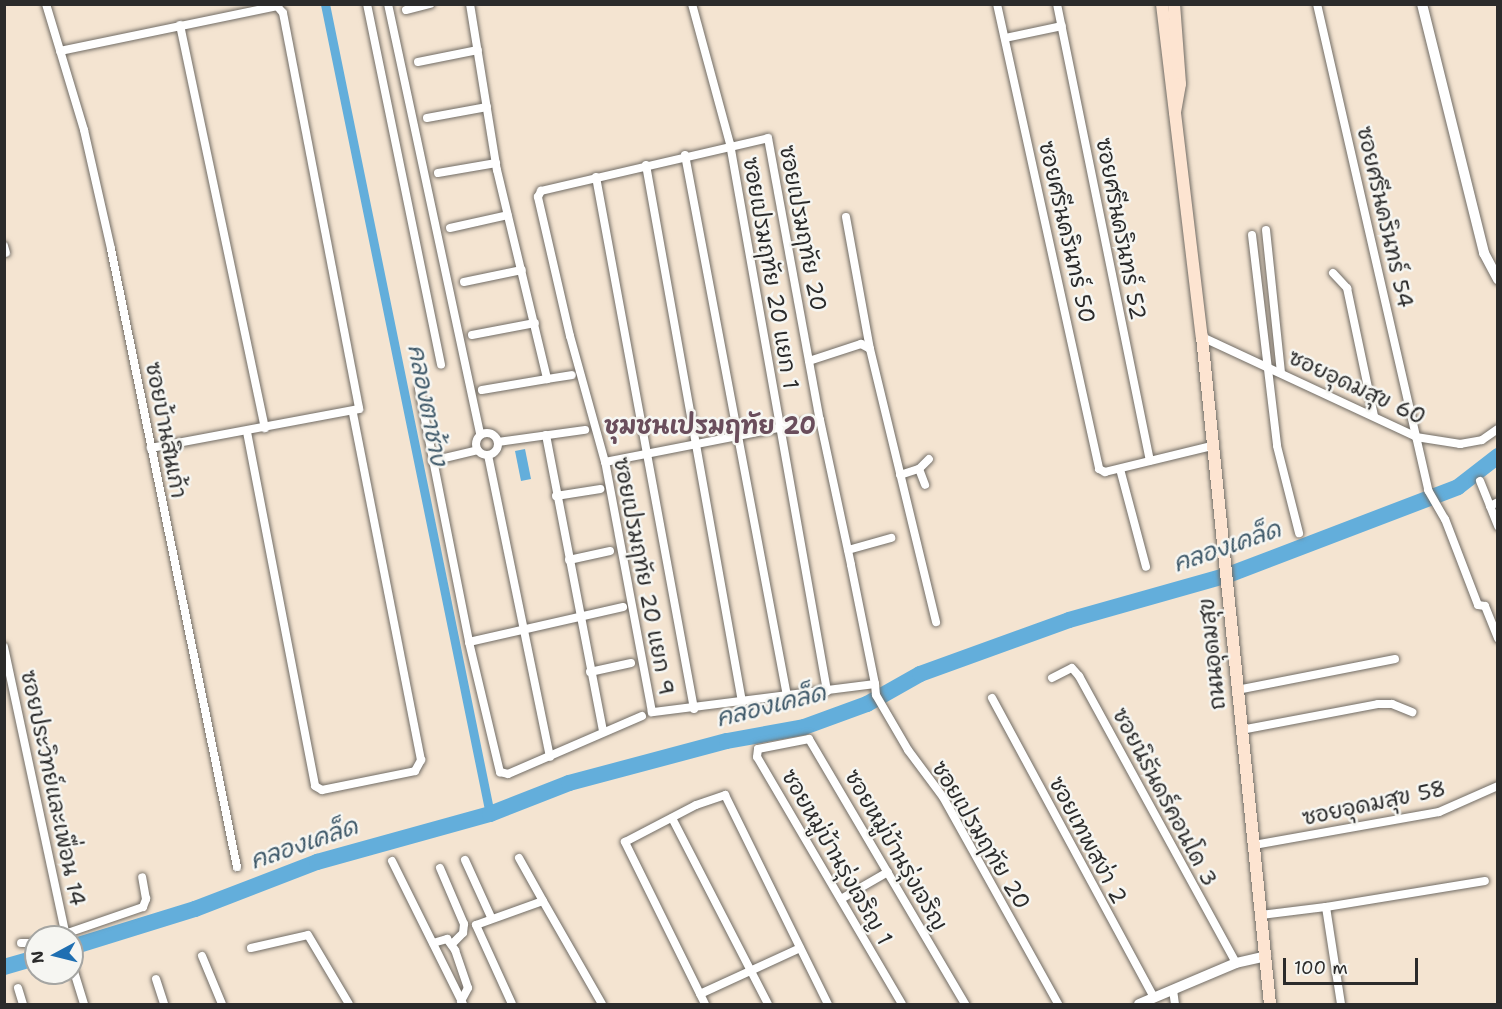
<!DOCTYPE html>
<html>
<head>
<meta charset="utf-8">
<style>
  body { margin:0 }
  #map { position:relative; width:1502px; height:1009px; overflow:hidden; background:#f4e4d1; font-family:"Shantell Sans","Playpen Sans Thai",sans-serif }
  div>[style] { position:absolute }
  .water>* { inset:0; background:#63aedb }
  .canal>* { height:9px; margin:-4.5px; padding:0 4.5px; transform-origin:4.5px; border-radius:4.5px; background:#63aedb }
  .river>* { height:16px; margin:-8px; padding:0 8px; transform-origin:8px; border-radius:8px; background:#63aedb }
  .roads { filter:drop-shadow(0 0 2px #716c65) drop-shadow(0 0 2px #716c65) }
  .minor>* { height:8px; margin:-4px; padding:0 4px; transform-origin:4px; border-radius:4px; background:#fff }
  .minor>.ring { margin:-4px; padding:0; box-sizing:content-box; background:none; border:8px solid #fff; border-radius:50% }
  .tertiary>* { height:10px; margin:-5px; padding:0 5px; transform-origin:5px; border-radius:5px; background:#fff }
  .secondary>* { height:12px; margin:-6px; padding:0 6px; transform-origin:6px; border-radius:6px; background:#fde4d1 }
  span { translate:-50% -50%; white-space:nowrap; text-align:center; line-height:1.15; -webkit-text-stroke:5px #f6f6f2; paint-order:stroke }
  .street-label { font-size:22px; color:#2b2b2b }
  .water-label { font-size:24px; color:#3f5969; font-style:italic }
  .neighbourhood-label { font-size:24px; color:#6a4e5c; font-weight:700 }
  .frame { position:absolute; inset:0; border:6px solid #2b2b2b; pointer-events:none }
  .north { position:absolute; left:24px; top:925px; width:60px; height:60px; box-sizing:border-box; background:#f6f6f2; border:2px solid #a5a5a2; border-radius:50%; rotate:263deg; font-size:16px; font-weight:700; line-height:24px; text-align:center; color:#2b2b2b }
  .north::after { content:''; display:block; margin:auto; width:21px; height:27px; background:#1f6fb2; clip-path:polygon(50% 0,100% 100%,50% 72%,0 100%) }
  .scale { position:absolute; left:1283px; top:958px; width:135px; height:27px; box-sizing:border-box; border:3px solid #2b2b2b; border-top:0; padding-left:8px; font-size:18px; line-height:21px; white-space:nowrap; color:#2b2b2b; -webkit-text-stroke:4px #f6f6f2; paint-order:stroke }
</style>
</head>
<body>
<div id="map">
  <div class="water">
    <div style="clip-path:polygon(525px 449px,531px 479px,521px 481px,515px 451px)"></div>
  </div>
  <div class="canal">
    <div style="left:325px;top:4px;width:827px;rotate:78.49deg"></div>
  </div>
  <div class="river">
    <div style="left:72px;top:947px;width:129px;rotate:-17.2deg"></div>
    <div style="left:195px;top:909px;width:131px;rotate:-21.1deg"></div>
    <div style="left:317px;top:862px;width:180px;rotate:-15.5deg"></div>
    <div style="left:490px;top:814px;width:85px;rotate:-21.4deg"></div>
    <div style="left:569px;top:783px;width:163px;rotate:-14.9deg"></div>
    <div style="left:727px;top:741px;width:78px;rotate:-10.3deg"></div>
    <div style="left:804px;top:727px;width:67px;rotate:-20.1deg"></div>
    <div style="left:867px;top:704px;width:61px;rotate:-29.5deg"></div>
    <div style="left:920px;top:674px;width:158px;rotate:-19.9deg"></div>
    <div style="left:1069px;top:620px;width:165px;rotate:-15.8deg"></div>
    <div style="left:1228px;top:575px;width:246px;rotate:-20.9deg"></div>
    <div style="left:1458px;top:487px;width:51px;rotate:-37.8deg"></div>
    <div style="left:4px;top:967px;width:33px;rotate:-16deg"></div>
  </div>
  <div class="roads">
    <div class="minor">
      <div style="left:46px;top:4px;width:132px;rotate:73.2deg"></div>
      <div style="left:84px;top:130px;width:122px;rotate:77.2deg"></div>
      <div style="left:111px;top:249px;width:631px;rotate:78.48deg"></div>
      <div style="left:367px;top:4px;width:368px;rotate:78.4deg"></div>
      <div style="left:388px;top:4px;width:440px;rotate:77.9deg"></div>
      <div style="left:470px;top:4px;width:168px;rotate:80.8deg"></div>
      <div style="left:497px;top:170px;width:215px;rotate:76.5deg"></div>
      <div style="left:547px;top:379px;width:66px;rotate:170.4deg"></div>
      <div style="left:692px;top:4px;width:145px;rotate:74.8deg"></div>
      <div style="left:730px;top:144px;width:556px;rotate:79.94deg"></div>
      <div style="left:997px;top:4px;width:476px;rotate:77.6deg"></div>
      <div style="left:1099px;top:469px;width:7px;rotate:27deg"></div>
      <div style="left:1105px;top:472px;width:110px;rotate:-13.7deg"></div>
      <div style="left:1057px;top:4px;width:466px;rotate:78.5deg"></div>
      <div style="left:1317px;top:4px;width:499px;rotate:77.1deg"></div>
      <div style="left:1428px;top:490px;width:34px;rotate:60deg"></div>
      <div style="left:1445px;top:519px;width:92px;rotate:69deg"></div>
      <div style="left:1478px;top:605px;width:7px;rotate:8deg"></div>
      <div style="left:1485px;top:606px;width:35px;rotate:68deg"></div>
      <div style="left:406px;top:10px;width:25px;rotate:-14deg"></div>
      <div style="left:180px;top:25px;width:412px;rotate:78.1deg"></div>
      <div style="left:1005px;top:38px;width:58px;rotate:-11.9deg"></div>
      <div style="left:60px;top:51px;width:222px;rotate:-11.7deg"></div>
      <div style="left:277px;top:6px;width:9px;rotate:49deg"></div>
      <div style="left:283px;top:13px;width:403px;rotate:79.1deg"></div>
      <div style="left:359px;top:409px;width:212px;rotate:169.4deg"></div>
      <div style="left:418px;top:62px;width:61px;rotate:-11.3deg"></div>
      <div style="left:427px;top:118px;width:61px;rotate:-10.4deg"></div>
      <div style="left:685px;top:155px;width:551px;rotate:79.32deg"></div>
      <div style="left:646px;top:165px;width:546px;rotate:79.86deg"></div>
      <div style="left:438px;top:173px;width:59px;rotate:-9.8deg"></div>
      <div style="left:596px;top:177px;width:541px;rotate:79.56deg"></div>
      <div style="left:846px;top:217px;width:134px;rotate:79.7deg"></div>
      <div style="left:450px;top:228px;width:59px;rotate:-12.6deg"></div>
      <div style="left:1266px;top:230px;width:143px;rotate:84deg"></div>
      <div style="left:1252px;top:235px;width:212px;rotate:83.2deg"></div>
      <div style="left:1277px;top:446px;width:90px;rotate:75.8deg"></div>
      <div style="left:4px;top:246px;width:7px;rotate:74deg"></div>
      <div style="left:1333px;top:273px;width:21px;rotate:47deg"></div>
      <div style="left:1347px;top:288px;width:131px;rotate:78.1deg"></div>
      <div style="left:464px;top:282px;width:59px;rotate:-11.7deg"></div>
      <div style="left:472px;top:335px;width:64px;rotate:-10.8deg"></div>
      <div style="left:1202px;top:337px;width:236px;rotate:25deg"></div>
      <div style="left:1416px;top:437px;width:45px;rotate:9deg"></div>
      <div style="left:1460px;top:444px;width:22px;rotate:-10deg"></div>
      <div style="left:1482px;top:440px;width:19px;rotate:-35deg"></div>
      <div style="left:809px;top:361px;width:55px;rotate:-18.1deg"></div>
      <div style="left:861px;top:344px;width:10px;rotate:29deg"></div>
      <div style="left:870px;top:349px;width:281px;rotate:76.4deg"></div>
      <div style="left:547px;top:379px;width:25px;rotate:-9deg"></div>
      <div style="left:419px;top:389px;width:258px;rotate:78.8deg"></div>
      <div style="left:469px;top:642px;width:134px;rotate:76.6deg"></div>
      <div style="left:500px;top:772px;width:8px;rotate:14deg"></div>
      <div style="left:508px;top:774px;width:146px;rotate:-23.4deg"></div>
      <div style="left:247px;top:432px;width:360px;rotate:79.1deg"></div>
      <div style="left:315px;top:786px;width:8px;rotate:30deg"></div>
      <div style="left:322px;top:790px;width:95px;rotate:-11.5deg"></div>
      <div style="left:415px;top:771px;width:13px;rotate:-61deg"></div>
      <div style="left:421px;top:760px;width:354px;rotate:-101.1deg"></div>
      <div class="ring" style="left:476px;top:433px;width:14px;height:14px"></div>
      <div style="left:546px;top:435px;width:300px;rotate:79.1deg"></div>
      <div style="left:498px;top:442px;width:88px;rotate:-7.9deg"></div>
      <div style="left:488px;top:455px;width:308px;rotate:78.4deg"></div>
      <div style="left:432px;top:461px;width:47px;rotate:-13.4deg"></div>
      <div style="left:605px;top:462px;width:219px;rotate:-11.1deg"></div>
      <div style="left:919px;top:469px;width:17px;rotate:69deg"></div>
      <div style="left:1120px;top:469px;width:101px;rotate:75.1deg"></div>
      <div style="left:900px;top:475px;width:20px;rotate:-18deg"></div>
      <div style="left:919px;top:469px;width:14px;rotate:-45deg"></div>
      <div style="left:1480px;top:481px;width:27px;rotate:68deg"></div>
      <div style="left:556px;top:496px;width:45px;rotate:-9deg"></div>
      <div style="left:1498px;top:502px;width:9px;rotate:153deg"></div>
      <div style="left:1490px;top:506px;width:22px;rotate:68deg"></div>
      <div style="left:848px;top:550px;width:45px;rotate:-15.6deg"></div>
      <div style="left:569px;top:560px;width:42px;rotate:-12.4deg"></div>
      <div style="left:469px;top:642px;width:158px;rotate:-12.8deg"></div>
      <div style="left:4px;top:647px;width:297px;rotate:77.9deg"></div>
      <div style="left:590px;top:672px;width:42px;rotate:-12.4deg"></div>
      <div style="left:1052px;top:678px;width:22px;rotate:-27deg"></div>
      <div style="left:1072px;top:668px;width:11px;rotate:49deg"></div>
      <div style="left:1079px;top:676px;width:327px;rotate:61.3deg"></div>
      <div style="left:875px;top:684px;width:225px;rotate:172.8deg"></div>
      <div style="left:652px;top:712px;width:254px;rotate:-100.6deg"></div>
      <div style="left:605px;top:462px;width:131px;rotate:-105.5deg"></div>
      <div style="left:570px;top:336px;width:143px;rotate:-103deg"></div>
      <div style="left:538px;top:197px;width:7px;rotate:-63deg"></div>
      <div style="left:541px;top:191px;width:233px;rotate:-13.1deg"></div>
      <div style="left:768px;top:138px;width:287px;rotate:79.6deg"></div>
      <div style="left:820px;top:420px;width:148px;rotate:77.9deg"></div>
      <div style="left:851px;top:565px;width:121px;rotate:78.6deg"></div>
      <div style="left:875px;top:684px;width:11px;rotate:85deg"></div>
      <div style="left:876px;top:695px;width:64px;rotate:59.8deg"></div>
      <div style="left:908px;top:750px;width:59px;rotate:53.3deg"></div>
      <div style="left:943px;top:797px;width:237px;rotate:60.9deg"></div>
      <div style="left:1237px;top:690px;width:161px;rotate:-11.1deg"></div>
      <div style="left:992px;top:698px;width:341px;rotate:61.6deg"></div>
      <div style="left:1241px;top:730px;width:139px;rotate:-10.7deg"></div>
      <div style="left:1378px;top:704px;width:14px"></div>
      <div style="left:1392px;top:704px;width:22px;rotate:22deg"></div>
      <div style="left:672px;top:818px;width:209px;rotate:62.7deg"></div>
      <div style="left:1254px;top:845px;width:188px;rotate:-10.1deg"></div>
      <div style="left:1439px;top:812px;width:64px;rotate:-23.8deg"></div>
      <div style="left:519px;top:858px;width:49px;rotate:60.8deg"></div>
      <div style="left:465px;top:860px;width:63px;rotate:65.5deg"></div>
      <div style="left:392px;top:861px;width:160px;rotate:63.6deg"></div>
      <div style="left:440px;top:868px;width:61px;rotate:66.8deg"></div>
      <div style="left:464px;top:924px;width:9px;rotate:96deg"></div>
      <div style="left:463px;top:933px;width:16px;rotate:135deg"></div>
      <div style="left:841px;top:899px;width:54px;rotate:-29.9deg"></div>
      <div style="left:1326px;top:907px;width:161px;rotate:-9.3deg"></div>
      <div style="left:1261px;top:915px;width:65px;rotate:-7deg"></div>
      <div style="left:1326px;top:907px;width:98px;rotate:81.2deg"></div>
      <div style="left:56px;top:937px;width:92px;rotate:-19deg"></div>
      <div style="left:143px;top:907px;width:9px;rotate:-69deg"></div>
      <div style="left:146px;top:899px;width:22px;rotate:-100deg"></div>
      <div style="left:21px;top:943px;width:15px"></div>
      <div style="left:433px;top:943px;width:15px;rotate:-16deg"></div>
      <div style="left:447px;top:939px;width:14px;rotate:54deg"></div>
      <div style="left:455px;top:950px;width:40px;rotate:71.1deg"></div>
      <div style="left:468px;top:988px;width:15px;rotate:118deg"></div>
      <div style="left:251px;top:948px;width:58px;rotate:-12.8deg"></div>
      <div style="left:308px;top:935px;width:80px;rotate:59.3deg"></div>
      <div style="left:202px;top:956px;width:52px;rotate:67.4deg"></div>
      <div style="left:72px;top:965px;width:41px;rotate:72.9deg"></div>
      <div style="left:156px;top:979px;width:26px;rotate:72deg"></div>
      <div style="left:18px;top:988px;width:17px;rotate:73deg"></div>
      <div style="left:1173px;top:990px;width:14px;rotate:82deg"></div>
      <div style="left:700px;top:994px;width:110px;rotate:-24.7deg"></div>
      <div style="left:512px;top:1004px;width:87px;rotate:-114.5deg"></div>
      <div style="left:476px;top:925px;width:71px;rotate:-19.7deg"></div>
      <div style="left:543px;top:901px;width:119px;rotate:60.2deg"></div>
      <div style="left:705px;top:1004px;width:181px;rotate:-116.3deg"></div>
      <div style="left:625px;top:842px;width:80px;rotate:-27.5deg"></div>
      <div style="left:696px;top:805px;width:31px;rotate:-19deg"></div>
      <div style="left:725px;top:795px;width:233px;rotate:63.8deg"></div>
      <div style="left:902px;top:1004px;width:286px;rotate:-120.4deg"></div>
      <div style="left:757px;top:757px;width:8px;rotate:-83deg"></div>
      <div style="left:758px;top:749px;width:52px;rotate:-11.1deg"></div>
      <div style="left:809px;top:739px;width:308px;rotate:59.5deg"></div>
    </div>
    <div class="tertiary">
      <div style="left:1422px;top:4px;width:257px;rotate:76deg"></div>
      <div style="left:1484px;top:253px;width:30px;rotate:62deg"></div>
      <div style="left:1139px;top:1004px;width:105px;rotate:-22.9deg"></div>
      <div style="left:1236px;top:963px;width:31px;rotate:-13deg"></div>
    </div>
    <div class="secondary">
      <div style="left:1162px;top:4px;width:335px;rotate:83.2deg"></div>
      <div style="left:1202px;top:337px;width:670px;rotate:84.18deg"></div>
      <div style="left:1174px;top:4px;width:80px;rotate:85.7deg"></div>
      <div style="left:1180px;top:84px;width:29px;rotate:100deg"></div>
    </div>
  </div>
  <div class="street-label">
    <span style="left:1385px;top:217px;rotate:77deg">ซอยศรีนครินทร์ 54</span>
    <span style="left:803px;top:228px;rotate:79deg">ซอยเปรมฤทัย 20</span>
    <span style="left:1121px;top:229px;rotate:79deg">ซอยศรีนครินทร์ 52</span>
    <span style="left:1067px;top:232px;rotate:77deg">ซอยศรีนครินทร์ 50</span>
    <span style="left:771px;top:273px;rotate:80deg">ซอยเปรมฤทัย 20 แยก 1</span>
    <span style="left:1357px;top:387px;rotate:25deg">ซอยอุดมสุข 60</span>
    <span style="left:166px;top:430px;rotate:79deg">ซอยบ้านสินเก้า</span>
    <span style="left:644px;top:576px;rotate:79deg">ซอยเปรมฤทัย 20 แยก 9</span>
    <span style="left:1212px;top:654px;rotate:-96deg">ถนนอุดมสุข</span>
    <span style="left:53px;top:788px;rotate:78deg">ซอยประวิทย์และเพื่อน 14</span>
    <span style="left:1165px;top:797px;rotate:62deg">ซอยนิรันดร์คอนโด 3</span>
    <span style="left:1374px;top:803px;rotate:-12deg">ซอยอุดมสุข 58</span>
    <span style="left:981px;top:835px;rotate:59deg">ซอยเปรมฤทัย 20</span>
    <span style="left:1088px;top:840px;rotate:62deg">ซอยเทพสง่า 2</span>
    <span style="left:896px;top:850px;rotate:60deg">ซอยหมู่บ้านรุ่งเจริญ</span>
    <span style="left:837px;top:857px;rotate:60deg">ซอยหมู่บ้านรุ่งเจริญ 1</span>
  </div>
  <div class="water-label">
    <span style="left:427px;top:405px;rotate:79deg">คลองตาช้าง</span>
    <span style="left:1227px;top:547px;rotate:-19deg">คลองเคล็ด</span>
    <span style="left:771px;top:706px;rotate:-14deg">คลองเคล็ด</span>
    <span style="left:304px;top:844px;rotate:-19deg">คลองเคล็ด</span>
  </div>
  <div class="neighbourhood-label">
    <span style="left:710px;top:427px">ชุมชนเปรมฤทัย 20</span>
  </div>
  <div class="frame"></div>
  <div class="north">N</div>
  <div class="scale">100 m</div>
</div>
</body>
</html>
